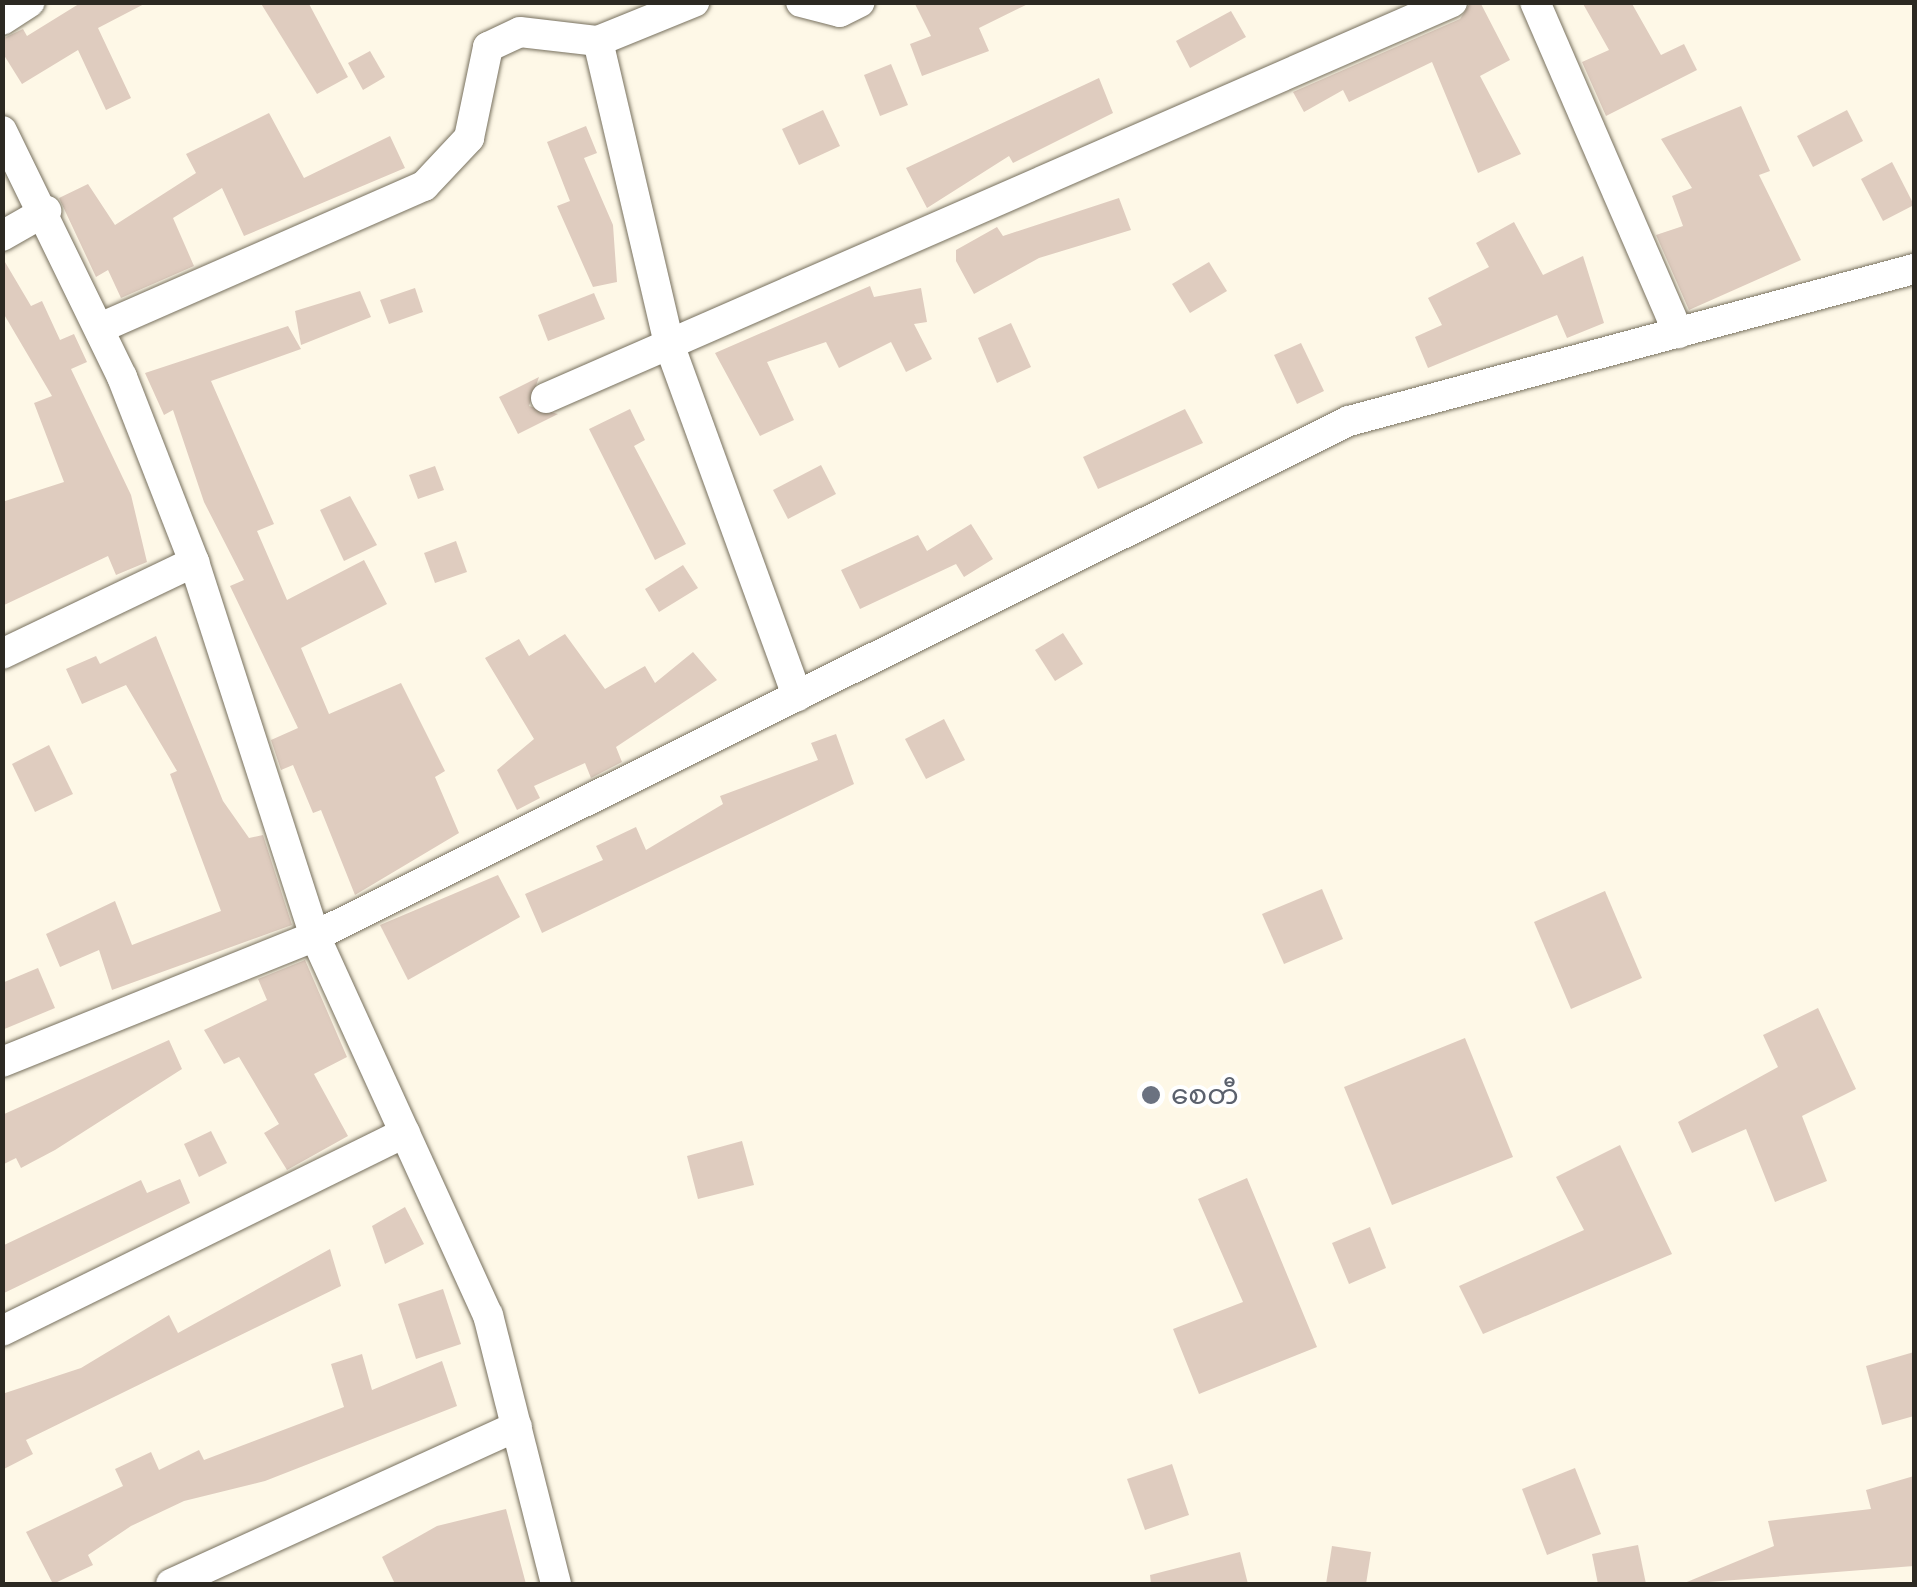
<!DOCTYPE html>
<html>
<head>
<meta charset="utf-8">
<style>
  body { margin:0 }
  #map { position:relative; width:1917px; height:1587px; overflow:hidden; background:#fef8e7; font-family:"Nunito Sans","Noto Sans Myanmar",sans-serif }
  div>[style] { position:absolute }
  .building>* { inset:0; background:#dfccbf }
  .roads { filter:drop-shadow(0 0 2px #77705e) drop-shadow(0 0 2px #77705e) }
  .street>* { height:30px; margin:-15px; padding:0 15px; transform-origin:15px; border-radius:15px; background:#fff }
  .dots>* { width:28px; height:28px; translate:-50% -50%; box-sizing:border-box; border:5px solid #fff; border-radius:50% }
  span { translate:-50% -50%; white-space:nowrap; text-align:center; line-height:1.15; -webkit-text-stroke:8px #fff; paint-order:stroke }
  .worship-label { font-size:28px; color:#5b616d }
  .left { translate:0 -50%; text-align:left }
  .frame { position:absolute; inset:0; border:5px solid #2c2922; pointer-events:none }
</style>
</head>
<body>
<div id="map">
  <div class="building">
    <div style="clip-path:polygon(82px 2px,148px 2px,98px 28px,131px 98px,106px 110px,78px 50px,22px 84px,2px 52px,2px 39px,23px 29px,27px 36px)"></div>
    <div style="clip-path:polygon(260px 2px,308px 2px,348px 77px,317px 94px)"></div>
    <div style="clip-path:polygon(914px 2px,1032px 2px,979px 28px,989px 51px,922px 76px,910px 44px,931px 36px)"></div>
    <div style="clip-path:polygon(1471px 2px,1480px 2px,1510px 60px,1480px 76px,1521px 154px,1478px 173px,1432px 62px,1349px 102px,1343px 90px,1304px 112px,1293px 92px,1460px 19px)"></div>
    <div style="clip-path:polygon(1582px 2px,1631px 2px,1661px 55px,1684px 44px,1697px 70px,1606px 116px,1582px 62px,1609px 50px)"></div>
    <div style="clip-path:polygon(1231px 11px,1246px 37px,1190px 68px,1176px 41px)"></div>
    <div style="clip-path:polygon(370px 51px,385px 77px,363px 90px,348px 63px)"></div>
    <div style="clip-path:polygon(891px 64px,908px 105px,880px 116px,864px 75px)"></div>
    <div style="clip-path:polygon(1099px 78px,1113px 113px,1013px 163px,1009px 156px,927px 208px,906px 168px)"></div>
    <div style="clip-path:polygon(1741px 106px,1770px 171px,1759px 175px,1801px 260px,1689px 310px,1656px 235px,1683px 226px,1672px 196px,1692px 188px,1661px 139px)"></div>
    <div style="clip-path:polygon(823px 110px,840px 146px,799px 165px,782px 129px)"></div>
    <div style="clip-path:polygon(1847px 110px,1863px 141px,1813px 167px,1797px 136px)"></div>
    <div style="clip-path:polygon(269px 113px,304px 178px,390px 136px,405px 168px,244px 236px,222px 188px,173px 218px,194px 266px,121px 298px,108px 270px,96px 277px,59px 198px,88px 184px,115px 225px,196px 173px,186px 154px)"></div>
    <div style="clip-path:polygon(586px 126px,597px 153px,584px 158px,613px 225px,617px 282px,593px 287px,557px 206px,570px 201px,547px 142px)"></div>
    <div style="clip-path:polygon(1892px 162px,1914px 205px,1883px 221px,1861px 179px)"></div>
    <div style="clip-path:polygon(1119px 198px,1131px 230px,1039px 258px,974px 294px,956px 261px,956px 250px,997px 227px,1003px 236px)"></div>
    <div style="clip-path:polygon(1514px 222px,1543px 275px,1583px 256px,1604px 323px,1567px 338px,1557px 315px,1428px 368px,1415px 337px,1442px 325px,1428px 298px,1489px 267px,1476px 243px)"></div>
    <div style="clip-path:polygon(2px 257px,31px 306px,42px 301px,60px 340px,74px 334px,87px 362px,71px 369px,131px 495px,147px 562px,116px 575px,108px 556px,2px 606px,2px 502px,64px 482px,34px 403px,52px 396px,2px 311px)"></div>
    <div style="clip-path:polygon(1209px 262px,1227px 291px,1190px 313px,1172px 284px)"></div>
    <div style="clip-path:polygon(870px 286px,874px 297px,921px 288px,927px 322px,914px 324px,932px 359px,906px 372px,891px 342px,839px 368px,826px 342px,767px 362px,794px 420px,760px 436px,715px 353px)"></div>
    <div style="clip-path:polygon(415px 288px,423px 312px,389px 324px,380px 300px)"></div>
    <div style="clip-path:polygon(360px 291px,371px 317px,301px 345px,295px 311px)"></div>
    <div style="clip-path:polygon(594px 293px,605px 319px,548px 341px,538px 315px)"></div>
    <div style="clip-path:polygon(1011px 323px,1031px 367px,997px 383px,978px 338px)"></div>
    <div style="clip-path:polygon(288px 326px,301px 349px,211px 381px,274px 524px,257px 531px,287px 600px,364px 560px,387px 604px,301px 648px,329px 714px,401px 683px,445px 771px,435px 777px,459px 833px,355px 895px,321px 810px,313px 813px,293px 765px,281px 770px,271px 740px,298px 728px,230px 586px,244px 580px,204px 502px,173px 410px,164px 415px,145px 373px)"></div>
    <div style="clip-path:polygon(1301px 343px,1324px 391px,1297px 404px,1274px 355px)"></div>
    <div style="clip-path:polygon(539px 377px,529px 406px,558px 414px,518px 434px,499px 397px)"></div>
    <div style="clip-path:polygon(630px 409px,645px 440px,634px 446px,686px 544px,655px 560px,589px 429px)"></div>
    <div style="clip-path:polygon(1185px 409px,1203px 443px,1098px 489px,1083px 457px)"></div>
    <div style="clip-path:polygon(821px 465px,836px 494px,788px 519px,773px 490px)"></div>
    <div style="clip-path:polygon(435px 466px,444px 490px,418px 499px,409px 475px)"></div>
    <div style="clip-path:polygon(350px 496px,377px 545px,344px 561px,320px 510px)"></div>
    <div style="clip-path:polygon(971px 524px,993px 559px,964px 577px,956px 564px,860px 609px,841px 570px,918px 535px,927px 551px)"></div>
    <div style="clip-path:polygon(456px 541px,467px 572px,435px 583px,424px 553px)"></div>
    <div style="clip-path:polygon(683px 565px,698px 588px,659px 612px,645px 589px)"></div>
    <div style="clip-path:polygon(1063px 633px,1083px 664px,1055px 681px,1035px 650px)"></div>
    <div style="clip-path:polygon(565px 634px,605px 689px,645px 666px,655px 683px,693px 652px,717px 680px,616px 747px,622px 762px,591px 778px,585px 763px,534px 786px,540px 798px,517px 810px,497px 770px,534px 739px,485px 658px,519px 639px,529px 656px)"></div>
    <div style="clip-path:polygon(156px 636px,223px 801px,249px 838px,263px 835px,292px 925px,112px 990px,99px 950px,60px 967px,46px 934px,115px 901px,132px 945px,221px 911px,170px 774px,177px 771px,126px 685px,82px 704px,66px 669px,96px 656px,100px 664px)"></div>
    <div style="clip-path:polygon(944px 719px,965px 760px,926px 779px,905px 739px)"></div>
    <div style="clip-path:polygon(836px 734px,854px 784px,542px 933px,525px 894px,603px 860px,596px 846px,636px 827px,646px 850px,723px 804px,720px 796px,818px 760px,811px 743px)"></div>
    <div style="clip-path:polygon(49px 745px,73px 794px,35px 812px,12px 764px)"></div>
    <div style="clip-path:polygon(498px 875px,520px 917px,408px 980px,380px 925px)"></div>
    <div style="clip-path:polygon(1322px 889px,1343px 939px,1284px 964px,1262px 914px)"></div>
    <div style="clip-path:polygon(1605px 891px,1642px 978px,1571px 1009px,1534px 922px)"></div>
    <div style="clip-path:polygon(305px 960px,347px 1057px,314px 1074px,348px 1136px,287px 1170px,264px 1133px,279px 1124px,239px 1057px,224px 1064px,204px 1030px,267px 1000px,258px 979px)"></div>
    <div style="clip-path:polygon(38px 968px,55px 1008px,2px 1030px,2px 983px)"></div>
    <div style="clip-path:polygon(1818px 1008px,1856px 1089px,1802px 1116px,1827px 1181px,1775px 1202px,1746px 1129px,1692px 1153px,1678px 1122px,1778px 1067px,1763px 1035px)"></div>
    <div style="clip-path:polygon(1465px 1038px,1513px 1157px,1392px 1205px,1344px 1087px)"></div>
    <div style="clip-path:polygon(169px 1040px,182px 1069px,55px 1150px,21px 1168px,16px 1158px,2px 1165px,2px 1115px)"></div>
    <div style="clip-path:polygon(211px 1131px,227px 1163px,199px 1177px,184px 1144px)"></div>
    <div style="clip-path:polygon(742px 1141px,754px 1185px,698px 1199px,687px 1156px)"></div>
    <div style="clip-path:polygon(1620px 1145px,1672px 1254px,1483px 1334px,1459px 1286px,1584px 1230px,1556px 1177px)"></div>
    <div style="clip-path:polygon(1247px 1178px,1317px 1347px,1199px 1394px,1173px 1329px,1243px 1302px,1198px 1199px)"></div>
    <div style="clip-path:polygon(180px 1179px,190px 1203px,2px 1294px,2px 1246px,141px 1180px,147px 1193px)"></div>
    <div style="clip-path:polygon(405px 1207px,424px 1244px,385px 1264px,372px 1226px)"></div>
    <div style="clip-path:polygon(1370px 1227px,1386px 1268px,1349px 1284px,1332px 1243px)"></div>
    <div style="clip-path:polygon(330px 1249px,341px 1286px,26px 1440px,33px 1454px,2px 1470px,2px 1394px,81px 1368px,169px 1315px,178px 1333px)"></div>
    <div style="clip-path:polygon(443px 1289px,461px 1344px,416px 1359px,398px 1304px)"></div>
    <div style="clip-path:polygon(1914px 1352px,1914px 1416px,1882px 1425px,1866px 1366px)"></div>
    <div style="clip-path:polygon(362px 1354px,372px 1390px,442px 1361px,457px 1406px,265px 1481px,184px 1501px,131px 1526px,88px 1555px,93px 1565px,53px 1584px,26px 1532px,123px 1486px,115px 1469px,151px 1452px,159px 1470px,199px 1450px,204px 1460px,344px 1407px,331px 1364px)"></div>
    <div style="clip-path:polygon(1172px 1464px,1189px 1515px,1145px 1530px,1127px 1479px)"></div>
    <div style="clip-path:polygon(1575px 1468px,1601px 1534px,1547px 1555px,1522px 1489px)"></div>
    <div style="clip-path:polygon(1914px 1476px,1914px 1566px,1682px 1584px,1774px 1546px,1768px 1521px,1871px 1509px,1866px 1490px)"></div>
    <div style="clip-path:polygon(506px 1509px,526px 1584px,395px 1584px,382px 1557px,437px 1526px)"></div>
    <div style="clip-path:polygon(1638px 1545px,1646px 1584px,1598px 1584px,1592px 1554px)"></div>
    <div style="clip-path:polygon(1332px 1546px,1371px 1552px,1366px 1584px,1326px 1584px)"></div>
    <div style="clip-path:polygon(1240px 1552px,1248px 1584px,1151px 1584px,1150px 1575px)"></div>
  </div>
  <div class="roads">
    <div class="street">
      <div style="left:801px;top:2px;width:40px;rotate:14.4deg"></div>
      <div style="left:840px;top:12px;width:22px;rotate:-27deg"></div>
      <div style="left:1535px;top:2px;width:361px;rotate:66.6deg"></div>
      <div style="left:2px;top:20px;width:33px;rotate:-33deg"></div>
      <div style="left:598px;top:41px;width:311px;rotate:76.8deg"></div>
      <div style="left:669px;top:344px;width:375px;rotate:70deg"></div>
      <div style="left:2px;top:131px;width:274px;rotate:64deg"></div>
      <div style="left:122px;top:377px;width:199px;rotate:68.7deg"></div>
      <div style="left:194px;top:562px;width:393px;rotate:72.1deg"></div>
      <div style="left:315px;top:936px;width:417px;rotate:65.5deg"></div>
      <div style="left:488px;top:1315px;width:277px;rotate:75.8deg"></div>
      <div style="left:2px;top:236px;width:51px;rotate:-29.6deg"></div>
      <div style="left:100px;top:328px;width:354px;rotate:-23.7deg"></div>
      <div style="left:424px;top:186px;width:66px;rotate:-46.8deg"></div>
      <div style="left:469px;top:138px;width:93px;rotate:-78.2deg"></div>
      <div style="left:488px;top:47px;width:35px;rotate:-25deg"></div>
      <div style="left:520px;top:32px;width:79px;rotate:6.6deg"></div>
      <div style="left:598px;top:41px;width:104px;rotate:-22.1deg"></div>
      <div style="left:546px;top:398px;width:989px;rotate:-23.61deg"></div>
      <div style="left:2px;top:654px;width:213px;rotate:-25.6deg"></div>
      <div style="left:2px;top:1062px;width:337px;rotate:-21.9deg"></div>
      <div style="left:315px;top:936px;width:1155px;rotate:-26.48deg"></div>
      <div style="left:1349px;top:421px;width:585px;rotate:-15.06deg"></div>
      <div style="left:2px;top:1331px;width:449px;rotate:-26.2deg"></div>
      <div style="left:171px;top:1584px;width:380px;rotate:-24.5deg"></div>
    </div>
  </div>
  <div class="dots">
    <div style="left:1151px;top:1095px;background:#6b7280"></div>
  </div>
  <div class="worship-label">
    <span class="left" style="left:1171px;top:1095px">စေတီ</span>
  </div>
  <div class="frame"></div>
</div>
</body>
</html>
